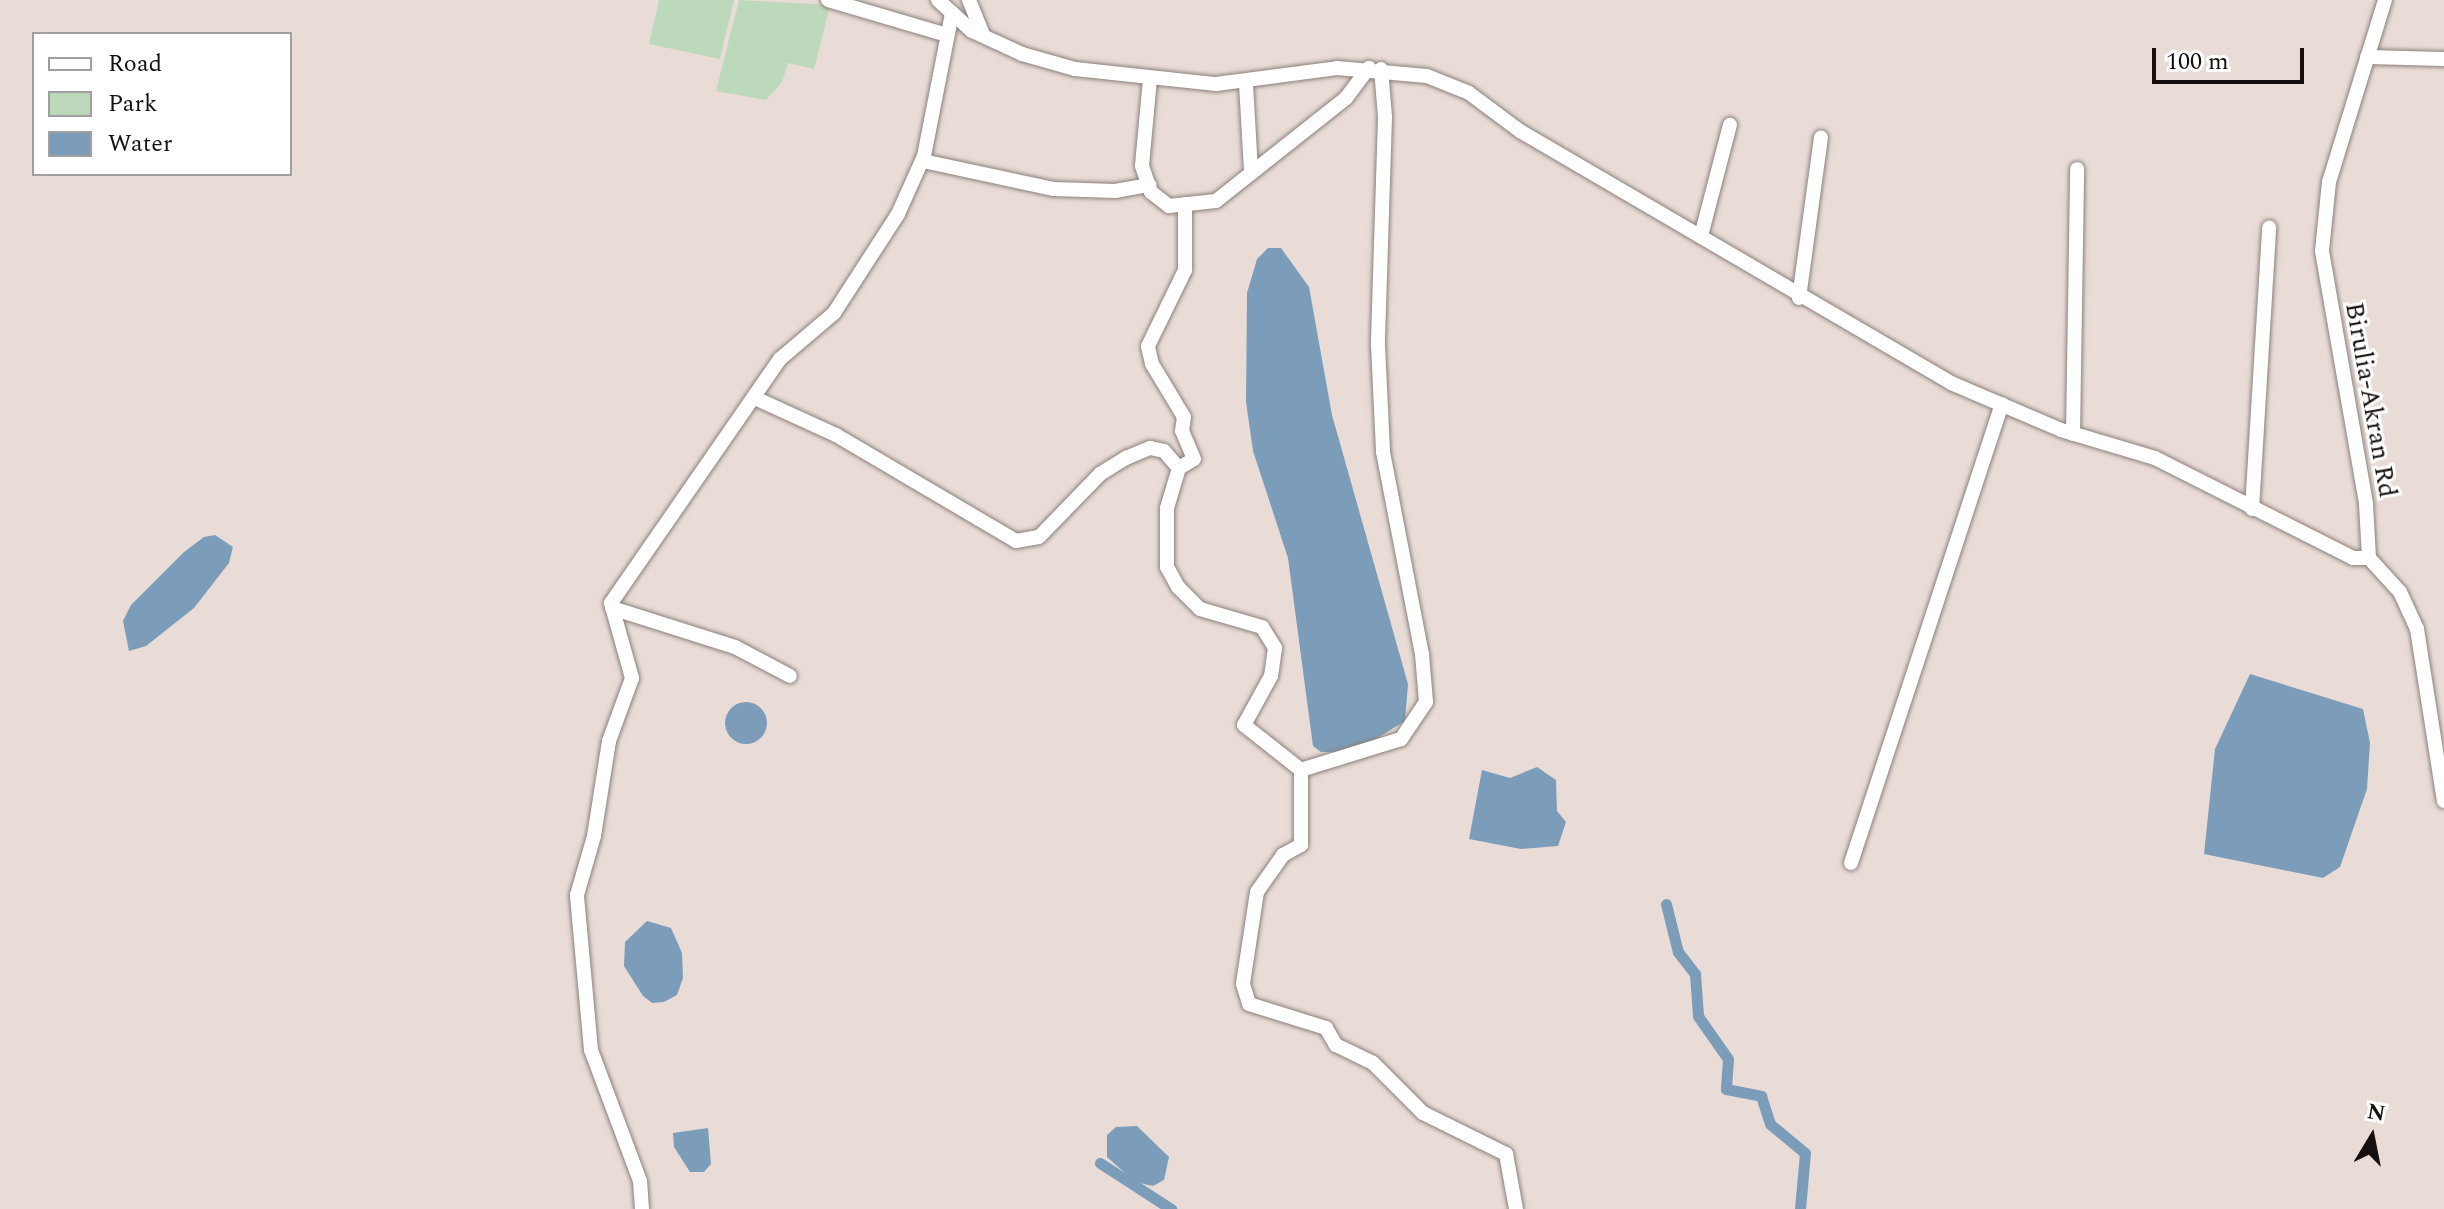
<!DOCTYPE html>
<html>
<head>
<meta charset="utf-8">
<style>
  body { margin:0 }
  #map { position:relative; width:2444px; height:1209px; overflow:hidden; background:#e9dcd7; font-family:Spectral,serif }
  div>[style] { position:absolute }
  .green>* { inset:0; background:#bdd9bc }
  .water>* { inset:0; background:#7c9db9 }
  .round { border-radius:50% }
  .canal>* { height:11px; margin:-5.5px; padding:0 5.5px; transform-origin:5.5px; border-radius:5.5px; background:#7c9db9 }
  .roads { filter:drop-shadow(0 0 2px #8c807b) drop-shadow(0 0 2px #8c807b) }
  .minor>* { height:14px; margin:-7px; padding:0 7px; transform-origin:7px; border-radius:7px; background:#fff }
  span { translate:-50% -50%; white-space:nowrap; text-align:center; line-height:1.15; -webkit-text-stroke:6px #fff; paint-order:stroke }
  .street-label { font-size:26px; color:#15100f }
  .legend { position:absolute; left:32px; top:32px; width:260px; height:144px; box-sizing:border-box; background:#fff; border:2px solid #a19f9f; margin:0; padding:10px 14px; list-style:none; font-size:24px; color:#15100f }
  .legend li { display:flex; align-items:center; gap:16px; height:40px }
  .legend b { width:40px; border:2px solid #a19f9f }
  .north { position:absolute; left:2332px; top:1097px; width:80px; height:80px; -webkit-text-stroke:6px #fff; paint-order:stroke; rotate:10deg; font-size:22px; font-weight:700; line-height:32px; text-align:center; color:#15100f }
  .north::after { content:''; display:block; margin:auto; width:28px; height:36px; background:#15100f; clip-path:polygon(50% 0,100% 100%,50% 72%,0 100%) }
  .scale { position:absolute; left:2152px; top:48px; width:152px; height:36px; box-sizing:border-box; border:4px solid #15100f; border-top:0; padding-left:10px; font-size:24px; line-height:28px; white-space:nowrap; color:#15100f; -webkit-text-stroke:6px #fff; paint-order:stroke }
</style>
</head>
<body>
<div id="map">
  <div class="green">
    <div style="clip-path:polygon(659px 0,734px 0,720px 59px,649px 44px)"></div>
    <div style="clip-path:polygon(739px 0,830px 5px,814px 69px,788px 63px,782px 82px,766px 100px,716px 91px)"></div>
  </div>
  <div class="water">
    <div style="clip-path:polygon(1268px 248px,1281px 248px,1309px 287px,1332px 415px,1408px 684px,1405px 721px,1374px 740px,1339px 752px,1321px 752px,1313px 746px,1288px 558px,1253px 451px,1246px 402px,1247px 293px,1257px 259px)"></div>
    <div style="clip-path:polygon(215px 535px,233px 547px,229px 563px,194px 608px,146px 646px,129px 651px,123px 621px,131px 605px,184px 552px,204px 537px)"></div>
    <div style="clip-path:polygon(2250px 674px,2363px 709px,2370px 743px,2367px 789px,2340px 867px,2323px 878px,2204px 854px,2215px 749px)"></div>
    <div class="round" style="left:725px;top:702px;width:42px;height:42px"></div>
    <div style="clip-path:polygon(1537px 767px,1556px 780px,1557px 811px,1566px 822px,1558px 846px,1521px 849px,1469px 839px,1482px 770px,1510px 778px)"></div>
    <div style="clip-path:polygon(647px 921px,671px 928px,682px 953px,683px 978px,677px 995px,664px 1002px,652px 1003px,643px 996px,624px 966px,625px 942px)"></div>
    <div style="clip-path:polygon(1137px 1126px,1169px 1157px,1164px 1180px,1153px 1186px,1135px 1182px,1107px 1157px,1107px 1135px,1116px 1127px)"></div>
    <div style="clip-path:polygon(708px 1128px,711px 1164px,704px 1172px,690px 1172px,674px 1147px,673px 1133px)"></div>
  </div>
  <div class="canal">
    <div style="left:1666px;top:904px;width:49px;rotate:76deg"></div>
    <div style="left:1678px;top:952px;width:28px;rotate:52deg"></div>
    <div style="left:1695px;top:974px;width:42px;rotate:85.9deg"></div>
    <div style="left:1698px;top:1016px;width:52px;rotate:55.1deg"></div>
    <div style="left:1728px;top:1059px;width:30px;rotate:94deg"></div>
    <div style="left:1726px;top:1089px;width:36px;rotate:11deg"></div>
    <div style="left:1761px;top:1096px;width:29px;rotate:72deg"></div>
    <div style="left:1770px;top:1124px;width:45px;rotate:39.6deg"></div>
    <div style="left:1805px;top:1153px;width:56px;rotate:95.1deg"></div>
    <div style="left:1100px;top:1163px;width:85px;rotate:32.9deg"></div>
  </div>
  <div class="roads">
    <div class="minor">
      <div style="left:828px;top:0;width:124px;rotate:16.4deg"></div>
      <div style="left:938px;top:0;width:46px;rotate:42.4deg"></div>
      <div style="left:972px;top:31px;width:55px;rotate:24.7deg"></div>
      <div style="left:1022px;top:54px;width:55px;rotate:15.8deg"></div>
      <div style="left:1075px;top:69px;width:142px;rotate:6.1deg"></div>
      <div style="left:1216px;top:84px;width:122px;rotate:-7.5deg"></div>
      <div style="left:1337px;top:68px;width:90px;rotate:5.1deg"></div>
      <div style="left:1427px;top:76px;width:45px;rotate:22deg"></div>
      <div style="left:1469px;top:93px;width:64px;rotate:36.7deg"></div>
      <div style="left:1520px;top:131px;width:499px;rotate:30.3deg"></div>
      <div style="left:1951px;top:383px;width:120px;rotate:23.1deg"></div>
      <div style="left:2061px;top:430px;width:98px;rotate:16.6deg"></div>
      <div style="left:2155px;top:458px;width:222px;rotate:26.8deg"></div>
      <div style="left:2353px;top:558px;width:16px"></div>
      <div style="left:969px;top:0;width:38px;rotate:68deg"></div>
      <div style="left:2385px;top:0;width:190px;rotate:107.1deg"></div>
      <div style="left:2329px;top:182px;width:69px;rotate:95.8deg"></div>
      <div style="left:2322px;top:251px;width:257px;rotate:80.1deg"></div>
      <div style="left:2366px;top:504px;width:54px;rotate:86.8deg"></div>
      <div style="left:2369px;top:558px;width:46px;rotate:47.6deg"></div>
      <div style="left:2400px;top:592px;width:41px;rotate:65.3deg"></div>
      <div style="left:2417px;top:629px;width:174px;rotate:81.1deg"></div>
      <div style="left:2367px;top:57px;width:77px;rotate:1.5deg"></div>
      <div style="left:1381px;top:69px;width:48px;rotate:85.2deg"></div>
      <div style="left:1385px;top:117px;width:228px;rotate:91.8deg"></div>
      <div style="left:1378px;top:345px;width:107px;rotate:87.3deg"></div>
      <div style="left:1383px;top:452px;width:206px;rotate:79.1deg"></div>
      <div style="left:1422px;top:654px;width:48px;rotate:85.2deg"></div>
      <div style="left:1426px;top:702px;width:45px;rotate:124deg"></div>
      <div style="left:1401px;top:739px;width:105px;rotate:162.8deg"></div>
      <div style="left:1301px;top:770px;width:75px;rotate:90deg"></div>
      <div style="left:1301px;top:845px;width:21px;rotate:151deg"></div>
      <div style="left:1283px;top:855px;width:45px;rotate:125.1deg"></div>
      <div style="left:1257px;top:892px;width:93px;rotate:98.7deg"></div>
      <div style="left:1243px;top:984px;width:21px;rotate:73deg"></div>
      <div style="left:1249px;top:1004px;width:81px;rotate:17.3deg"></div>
      <div style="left:1326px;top:1028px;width:20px;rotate:60deg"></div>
      <div style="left:1336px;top:1045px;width:41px;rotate:25.9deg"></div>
      <div style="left:1373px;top:1063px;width:71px;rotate:45deg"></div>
      <div style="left:1423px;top:1113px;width:93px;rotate:26.3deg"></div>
      <div style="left:1506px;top:1154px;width:56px;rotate:79.7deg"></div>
      <div style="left:1150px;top:79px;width:87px;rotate:95.3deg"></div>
      <div style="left:1142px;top:166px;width:28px;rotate:71deg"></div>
      <div style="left:1151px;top:192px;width:23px;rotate:38deg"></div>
      <div style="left:1169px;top:206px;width:47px;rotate:-6.1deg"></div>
      <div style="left:1216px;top:201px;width:166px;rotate:-38.4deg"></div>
      <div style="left:1346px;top:98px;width:38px;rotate:-53deg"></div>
      <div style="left:1246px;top:84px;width:88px;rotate:86.7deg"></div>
      <div style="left:923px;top:161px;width:134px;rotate:12.1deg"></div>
      <div style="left:1054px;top:189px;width:61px;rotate:1.9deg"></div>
      <div style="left:1115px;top:191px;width:35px;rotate:-10deg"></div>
      <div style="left:1701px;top:236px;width:115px;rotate:-75.4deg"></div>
      <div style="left:1799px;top:298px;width:162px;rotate:-82.2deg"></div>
      <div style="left:755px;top:398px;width:89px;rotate:24.6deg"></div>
      <div style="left:836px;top:435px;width:209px;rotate:30.5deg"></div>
      <div style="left:1016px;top:541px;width:23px;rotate:-10deg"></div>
      <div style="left:1039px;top:537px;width:88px;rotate:-45.9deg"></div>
      <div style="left:1100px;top:474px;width:31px;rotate:-32deg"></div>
      <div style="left:1126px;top:458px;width:26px;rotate:-23deg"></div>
      <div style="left:1150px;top:448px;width:14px;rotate:12deg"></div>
      <div style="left:1164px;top:451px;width:23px;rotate:49deg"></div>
      <div style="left:1179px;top:468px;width:42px;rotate:106.7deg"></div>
      <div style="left:1167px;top:508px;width:59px;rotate:90deg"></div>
      <div style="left:1167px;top:567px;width:23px;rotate:61deg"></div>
      <div style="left:1178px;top:587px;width:31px;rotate:45deg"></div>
      <div style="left:1200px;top:609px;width:65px;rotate:16.2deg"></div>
      <div style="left:1262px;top:627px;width:25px;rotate:58deg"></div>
      <div style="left:1275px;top:648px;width:28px;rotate:98deg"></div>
      <div style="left:1271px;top:676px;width:56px;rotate:118.9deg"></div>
      <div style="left:1244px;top:725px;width:73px;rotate:38.3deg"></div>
      <div style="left:2073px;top:434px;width:265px;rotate:-89.1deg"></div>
      <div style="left:1179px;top:468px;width:17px;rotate:-31deg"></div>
      <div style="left:1194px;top:459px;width:30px;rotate:-113deg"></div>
      <div style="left:1182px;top:431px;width:14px;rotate:-82deg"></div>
      <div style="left:1184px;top:417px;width:62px;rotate:-121.1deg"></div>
      <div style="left:1152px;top:364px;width:18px;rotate:-103deg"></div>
      <div style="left:1148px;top:346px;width:85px;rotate:-64deg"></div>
      <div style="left:1185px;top:270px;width:66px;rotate:-90deg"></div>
      <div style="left:2252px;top:509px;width:282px;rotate:-86.5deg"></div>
      <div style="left:612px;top:608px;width:129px;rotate:17.6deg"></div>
      <div style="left:735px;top:647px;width:62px;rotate:27.8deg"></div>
      <div style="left:1851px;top:863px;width:483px;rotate:-71.8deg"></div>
      <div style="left:642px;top:1209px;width:28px;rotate:-94deg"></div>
      <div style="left:640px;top:1181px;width:140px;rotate:-110.5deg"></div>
      <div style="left:591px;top:1050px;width:156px;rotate:-95.2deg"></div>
      <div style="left:577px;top:895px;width:61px;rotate:-73.9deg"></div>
      <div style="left:594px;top:836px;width:96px;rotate:-81deg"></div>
      <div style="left:609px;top:741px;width:67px;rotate:-69.9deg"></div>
      <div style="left:632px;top:678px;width:78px;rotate:-105.6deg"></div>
      <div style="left:611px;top:603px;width:297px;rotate:-55.3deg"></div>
      <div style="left:780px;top:359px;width:71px;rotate:-40.4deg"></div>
      <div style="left:834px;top:313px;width:118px;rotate:-57.1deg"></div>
      <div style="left:898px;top:214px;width:64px;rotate:-65.9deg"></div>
      <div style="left:924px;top:156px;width:146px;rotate:-78.9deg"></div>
    </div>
  </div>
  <div class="street-label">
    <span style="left:2370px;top:400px;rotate:80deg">Birulia-Akran Rd</span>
  </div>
  <ul class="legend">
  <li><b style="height:10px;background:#fff"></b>Road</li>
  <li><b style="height:22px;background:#bdd9bc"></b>Park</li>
  <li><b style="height:22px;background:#7c9db9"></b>Water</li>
  </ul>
  <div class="north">N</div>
  <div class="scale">100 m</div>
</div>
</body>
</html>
